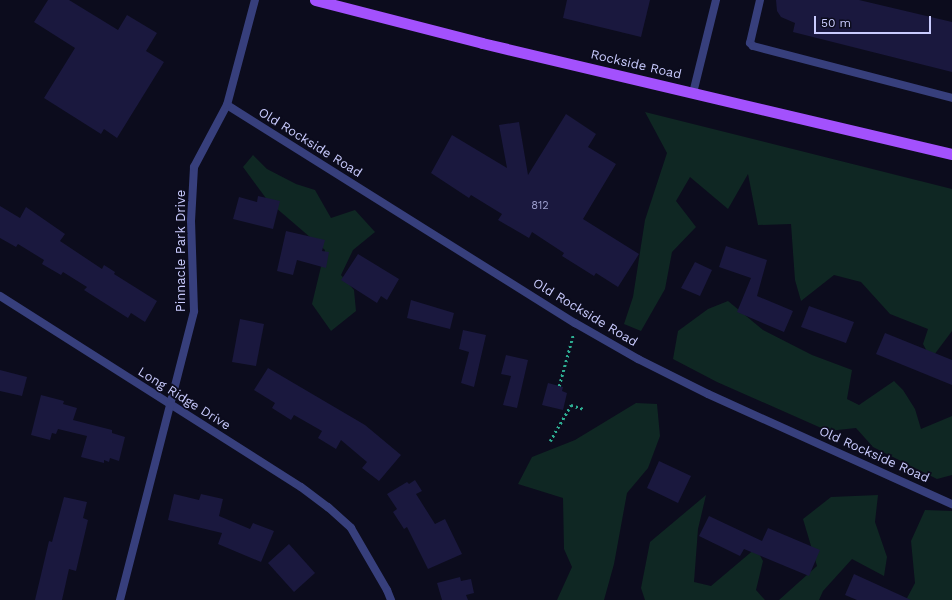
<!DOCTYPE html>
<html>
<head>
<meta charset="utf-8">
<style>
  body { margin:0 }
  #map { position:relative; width:952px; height:600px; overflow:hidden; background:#0c0c1d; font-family:"Work Sans",sans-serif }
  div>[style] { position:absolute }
  .green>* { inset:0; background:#0f2723 }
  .building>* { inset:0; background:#1a183e }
  .path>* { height:2.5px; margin-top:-1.25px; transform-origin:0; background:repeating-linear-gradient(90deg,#2ead92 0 2px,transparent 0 5px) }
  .service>* { height:8px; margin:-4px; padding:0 4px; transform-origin:4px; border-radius:4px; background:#373f7c }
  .minor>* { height:8px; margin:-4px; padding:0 4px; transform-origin:4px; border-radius:4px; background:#373f7c }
  .primary>* { height:11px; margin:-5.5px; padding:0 5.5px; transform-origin:5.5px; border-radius:5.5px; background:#a351fd }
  span { translate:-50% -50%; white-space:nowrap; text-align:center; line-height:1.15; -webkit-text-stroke:3.5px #0c0c1d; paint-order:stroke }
  .number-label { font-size:11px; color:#9d9ece }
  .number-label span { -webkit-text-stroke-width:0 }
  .street-label { font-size:13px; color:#c9cbfe }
  .scale { position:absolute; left:814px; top:16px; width:117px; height:18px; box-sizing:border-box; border:2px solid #c9cbfe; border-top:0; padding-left:5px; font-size:12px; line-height:14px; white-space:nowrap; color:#c9cbfe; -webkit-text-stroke:3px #0c0c1d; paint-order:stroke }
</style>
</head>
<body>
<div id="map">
  <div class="green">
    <div style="clip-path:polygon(645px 112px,952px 189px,952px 331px,931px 359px,923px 344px,928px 329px,890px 314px,861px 282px,834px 275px,801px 301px,795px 280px,791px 224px,758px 225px,748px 174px,728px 209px,690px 177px,676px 201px,696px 227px,672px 252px,665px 289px,641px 331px,624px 324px,633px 297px,645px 220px,667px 153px)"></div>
    <div style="clip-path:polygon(253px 155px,267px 169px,296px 184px,315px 190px,331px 218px,355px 210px,375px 232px,353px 250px,341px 275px,354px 290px,356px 311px,331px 331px,312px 304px,325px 250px,268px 201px,243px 167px)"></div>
    <div style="clip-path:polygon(728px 301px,763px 330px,812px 355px,852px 370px,847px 399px,859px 405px,894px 381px,903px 390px,915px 409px,921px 429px,952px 416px,952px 475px,937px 479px,873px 447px,856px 428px,828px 431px,717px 382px,673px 359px,678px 331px,708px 309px)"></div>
    <div style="clip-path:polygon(636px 403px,657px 404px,660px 436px,648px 468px,627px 493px,614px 564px,604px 600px,557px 600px,572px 567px,564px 549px,563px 498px,518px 484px,532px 457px,575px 440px)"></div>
    <div style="clip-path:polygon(706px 495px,698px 529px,694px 582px,711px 586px,756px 548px,763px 561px,756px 590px,765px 600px,645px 600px,641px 588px,650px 542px)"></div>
    <div style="clip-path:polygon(878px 495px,875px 522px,887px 557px,884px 576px,852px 559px,823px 591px,819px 600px,779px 600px,817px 566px,803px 519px,831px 497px)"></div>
    <div style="clip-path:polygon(925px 510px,952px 511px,952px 600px,906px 600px,915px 583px,911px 541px)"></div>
  </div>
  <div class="building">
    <div style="clip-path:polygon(48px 0,69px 0,118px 30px,127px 15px,157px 33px,146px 51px,164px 62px,117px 138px,104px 129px,101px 134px,44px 98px,75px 48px,34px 22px)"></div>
    <div style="clip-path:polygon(567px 0,650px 0,641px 37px,563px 18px)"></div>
    <div style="clip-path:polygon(776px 0,859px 0,952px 22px,952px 72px,793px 32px,795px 23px,781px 17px,777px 11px)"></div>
    <div style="clip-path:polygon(566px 114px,596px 134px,588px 147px,616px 164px,583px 219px,639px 254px,618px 287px,596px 273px,594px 276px,562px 256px,564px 253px,532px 232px,529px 238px,498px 220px,502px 214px,471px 195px,469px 198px,431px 173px,452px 135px,507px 168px,499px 125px,519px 122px,528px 175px)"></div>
    <div style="clip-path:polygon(258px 196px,280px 201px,273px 229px,233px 219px,239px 197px,257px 202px)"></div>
    <div style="clip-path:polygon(0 206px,20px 218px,26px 207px,65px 234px,60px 241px,102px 269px,104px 265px,115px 272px,114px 274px,157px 301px,145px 322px,131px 313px,128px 318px,84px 290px,87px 287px,63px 272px,61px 275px,42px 264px,44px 260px,18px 244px,16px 247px,0 238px)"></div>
    <div style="clip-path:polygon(286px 231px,325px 240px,322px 251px,329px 252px,326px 268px,297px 260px,293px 275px,277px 271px)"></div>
    <div style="clip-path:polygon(726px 246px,767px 260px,757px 296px,793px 311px,784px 332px,737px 312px,751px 278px,719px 267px)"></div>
    <div style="clip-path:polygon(358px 254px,399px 279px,387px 300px,381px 296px,377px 303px,341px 280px)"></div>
    <div style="clip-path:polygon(695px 262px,712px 270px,700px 296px,681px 288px)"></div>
    <div style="clip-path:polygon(411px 300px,454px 313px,450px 329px,407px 318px)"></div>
    <div style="clip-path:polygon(809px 306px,854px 322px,846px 343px,801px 327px)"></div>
    <div style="clip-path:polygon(240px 319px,264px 324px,256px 366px,232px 362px)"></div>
    <div style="clip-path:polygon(463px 330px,486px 335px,474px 387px,461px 383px,469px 352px,459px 349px)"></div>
    <div style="clip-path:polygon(885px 333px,952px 360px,952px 385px,876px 354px)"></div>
    <div style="clip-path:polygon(506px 355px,528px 360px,517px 408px,503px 405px,511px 376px,501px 374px)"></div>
    <div style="clip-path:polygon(268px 368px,365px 425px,401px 455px,379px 481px,362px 468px,367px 462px,341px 440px,336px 449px,318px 438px,322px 431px,294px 415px,291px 420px,272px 408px,275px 403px,254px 390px)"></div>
    <div style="clip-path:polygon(0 370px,27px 377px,22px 396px,0 391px)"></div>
    <div style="clip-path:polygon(548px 383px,563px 387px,562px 391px,567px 393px,563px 410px,542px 405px)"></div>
    <div style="clip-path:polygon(41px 395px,64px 401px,63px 404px,77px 408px,73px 420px,112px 430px,112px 433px,125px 437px,119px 461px,110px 458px,109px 462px,104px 460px,104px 463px,81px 457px,87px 436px,58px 429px,56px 434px,52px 433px,50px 440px,31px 435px)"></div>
    <div style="clip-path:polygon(659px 461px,691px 476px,678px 503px,647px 488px)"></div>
    <div style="clip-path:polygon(415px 480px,422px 491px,416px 494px,435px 524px,445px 519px,462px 554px,428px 569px,407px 527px,404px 529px,393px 512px,397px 509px,387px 494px,407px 482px,409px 484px)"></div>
    <div style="clip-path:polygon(174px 494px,199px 500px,201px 494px,223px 499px,219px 516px,250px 529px,253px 523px,274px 531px,261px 562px,218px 544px,222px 533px,168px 520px)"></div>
    <div style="clip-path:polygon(64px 497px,87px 502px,83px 518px,88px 520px,76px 571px,69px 569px,62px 600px,35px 600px,49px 541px,52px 542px)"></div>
    <div style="clip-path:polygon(709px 516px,762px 541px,768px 528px,820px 550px,809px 576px,744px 549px,740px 556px,699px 536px)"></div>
    <div style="clip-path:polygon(289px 544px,315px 573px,294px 592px,268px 563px)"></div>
    <div style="clip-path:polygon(854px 574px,911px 600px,857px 600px,845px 595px)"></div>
    <div style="clip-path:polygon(460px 577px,461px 581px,471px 579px,474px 593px,466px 595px,468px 600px,442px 600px,437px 583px)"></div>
  </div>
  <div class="path">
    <div style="left:559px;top:386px;width:53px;rotate:-74.6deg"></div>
    <div style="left:550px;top:441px;width:42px;rotate:-59.7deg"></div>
    <div style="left:571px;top:405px;width:14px;rotate:17deg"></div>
  </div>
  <div class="service">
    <div style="left:760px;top:0;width:44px;rotate:103.1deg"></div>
    <div style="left:750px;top:43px;width:4px;rotate:45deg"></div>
    <div style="left:753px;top:46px;width:206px;rotate:14.6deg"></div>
  </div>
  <div class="minor">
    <div style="left:693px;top:93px;width:96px;rotate:-76.1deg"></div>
    <div style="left:227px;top:105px;width:411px;rotate:32.1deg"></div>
    <div style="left:575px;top:323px;width:73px;rotate:29.7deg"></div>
    <div style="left:638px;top:359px;width:78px;rotate:26.6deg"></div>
    <div style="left:708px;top:394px;width:268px;rotate:24.3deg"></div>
    <div style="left:0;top:296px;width:356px;rotate:32.4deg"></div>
    <div style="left:301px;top:487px;width:34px;rotate:37deg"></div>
    <div style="left:328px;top:507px;width:31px;rotate:42deg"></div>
    <div style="left:351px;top:528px;width:72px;rotate:59.9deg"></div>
    <div style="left:387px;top:590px;width:11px;rotate:68deg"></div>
    <div style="left:120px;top:600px;width:298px;rotate:-75.6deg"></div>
    <div style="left:194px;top:311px;width:90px;rotate:-91.9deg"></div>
    <div style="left:191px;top:221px;width:54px;rotate:-86.8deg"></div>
    <div style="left:194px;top:167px;width:70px;rotate:-62deg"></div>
    <div style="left:227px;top:105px;width:109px;rotate:-75.1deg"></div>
  </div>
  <div class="primary">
    <div style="left:315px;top:0;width:172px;rotate:14.4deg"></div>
    <div style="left:482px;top:43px;width:483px;rotate:13.3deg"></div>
  </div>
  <div class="number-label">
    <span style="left:540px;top:206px">812</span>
  </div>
  <div class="street-label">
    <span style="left:636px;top:65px;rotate:13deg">Rockside Road</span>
    <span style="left:310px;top:143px;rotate:32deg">Old Rockside Road</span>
    <span style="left:181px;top:251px;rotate:-90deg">Pinnacle Park Drive</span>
    <span style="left:585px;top:313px;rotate:31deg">Old Rockside Road</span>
    <span style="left:184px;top:399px;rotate:32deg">Long Ridge Drive</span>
    <span style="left:874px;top:455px;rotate:24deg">Old Rockside Road</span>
  </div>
  <div class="scale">50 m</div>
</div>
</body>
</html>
